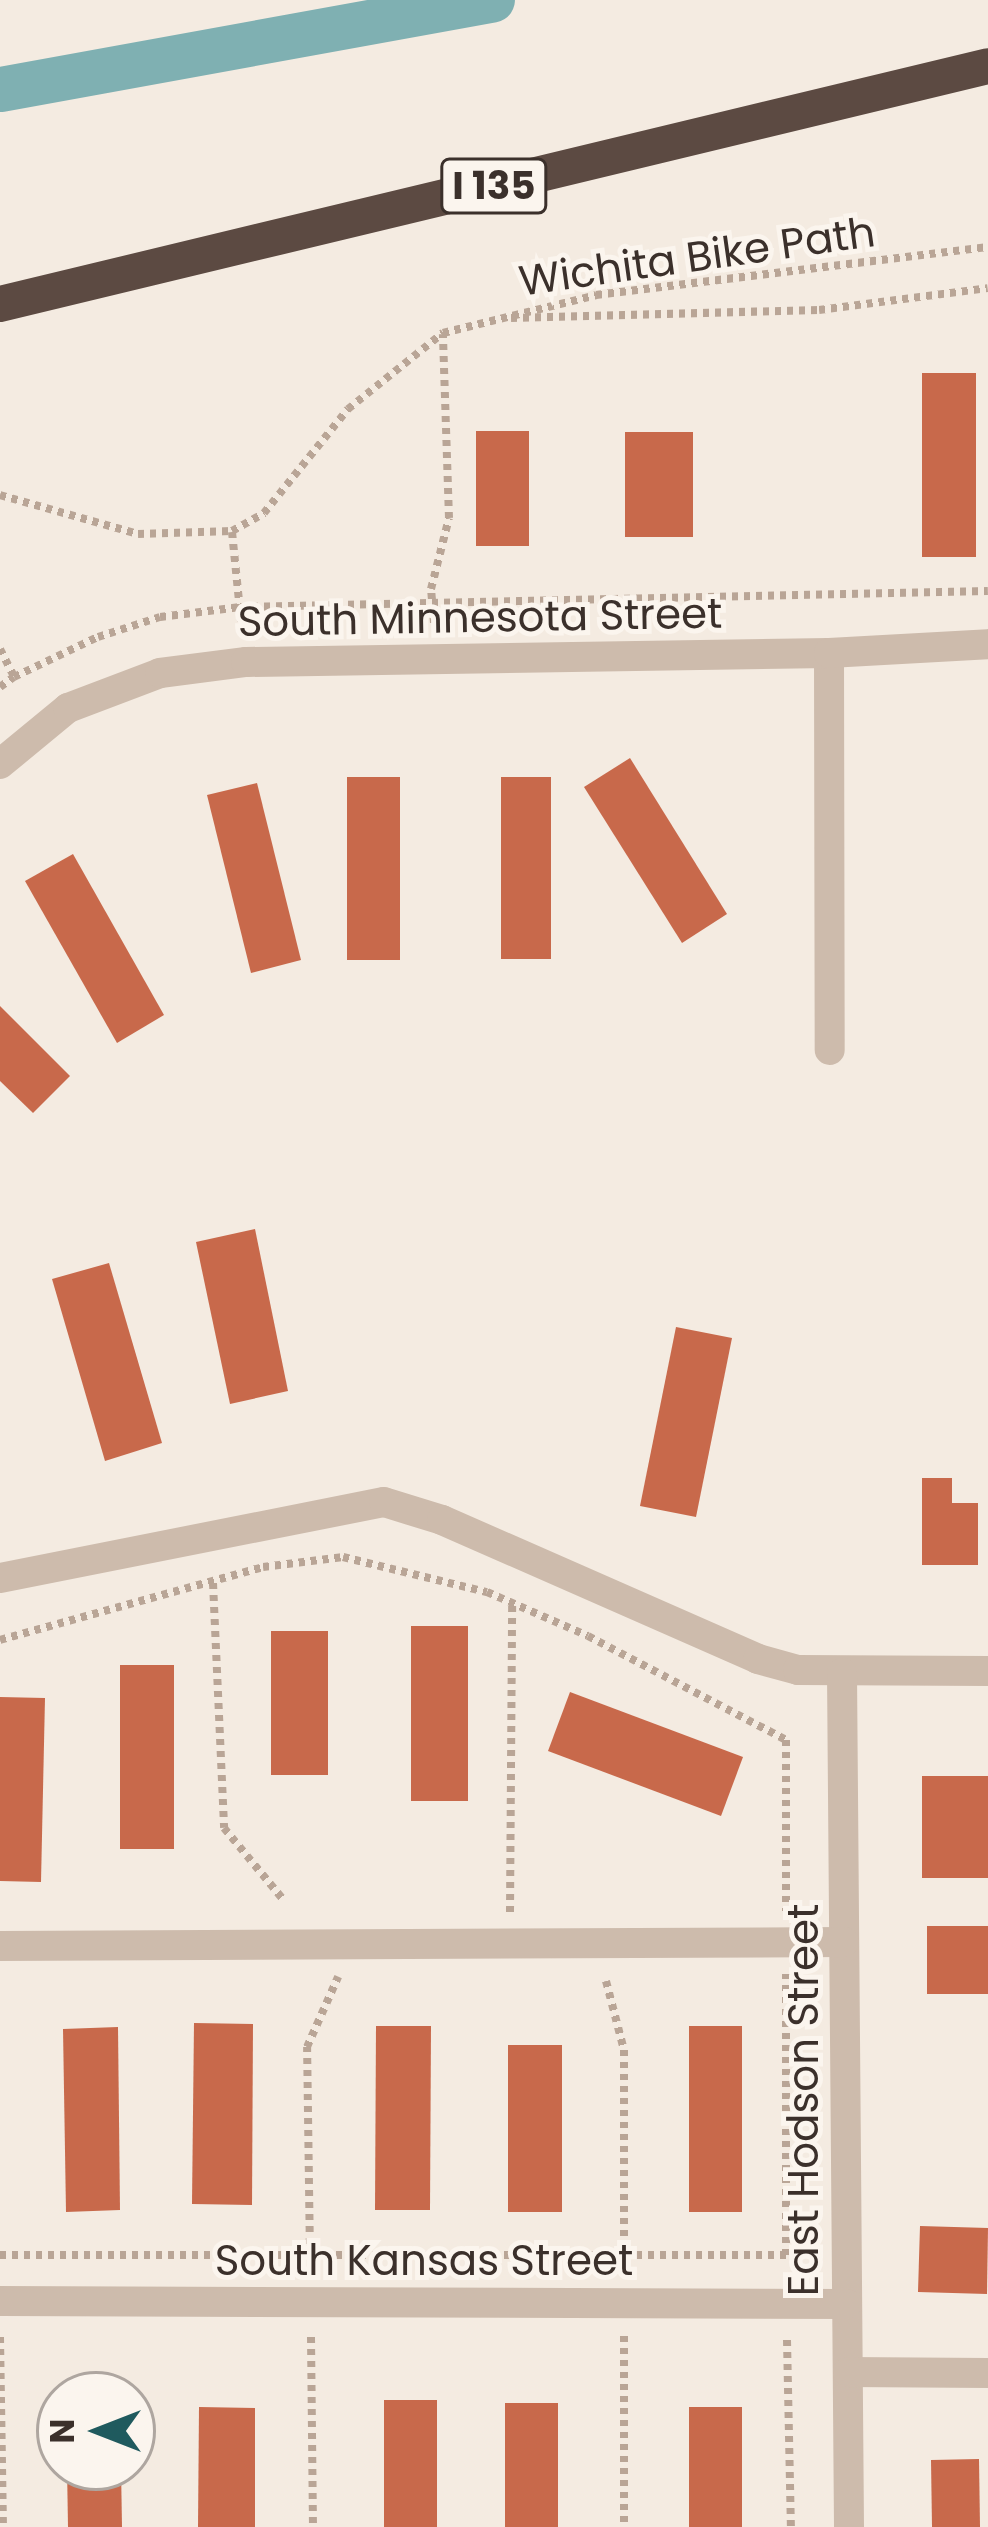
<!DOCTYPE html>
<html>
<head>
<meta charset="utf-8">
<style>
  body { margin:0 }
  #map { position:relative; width:988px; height:2527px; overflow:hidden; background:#f4ebe1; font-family:Poppins,sans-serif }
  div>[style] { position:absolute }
  .canal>* { height:45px; margin:-22.5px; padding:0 22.5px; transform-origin:22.5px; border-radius:22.5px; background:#7fb0b2 }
  .building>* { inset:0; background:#c8694b }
  .path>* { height:8px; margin-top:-4px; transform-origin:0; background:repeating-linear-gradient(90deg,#b9a596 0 6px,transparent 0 12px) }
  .minor>* { height:30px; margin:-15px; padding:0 15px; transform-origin:15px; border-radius:15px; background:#cdbbac }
  .highway>* { height:36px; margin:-18px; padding:0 18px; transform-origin:18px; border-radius:18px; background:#5c4a42 }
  span { translate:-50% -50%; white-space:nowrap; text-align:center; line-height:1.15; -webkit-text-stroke:10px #fbf5ee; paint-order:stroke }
  .shield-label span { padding:3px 9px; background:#fbf5ee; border:3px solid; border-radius:9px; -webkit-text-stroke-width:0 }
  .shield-label { font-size:39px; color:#3b302b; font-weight:700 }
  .street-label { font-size:42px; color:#3b302b }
  .north { position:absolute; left:36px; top:2371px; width:120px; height:120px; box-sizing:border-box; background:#fbf5ee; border:3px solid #aea6a0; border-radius:50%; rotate:270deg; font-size:33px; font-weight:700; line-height:48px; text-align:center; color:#3b302b }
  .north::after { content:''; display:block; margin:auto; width:42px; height:54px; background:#1f5a5e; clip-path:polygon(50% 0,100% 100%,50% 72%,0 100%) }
</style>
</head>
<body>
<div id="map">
  <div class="canal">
    <div style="left:0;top:89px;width:500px;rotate:-10.3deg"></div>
  </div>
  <div class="building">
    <div style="clip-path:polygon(922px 373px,976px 373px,976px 557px,922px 557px)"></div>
    <div style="clip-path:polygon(476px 431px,529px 431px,529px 546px,476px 546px)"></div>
    <div style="clip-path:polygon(625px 432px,693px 432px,693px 537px,625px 537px)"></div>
    <div style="clip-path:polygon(630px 758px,727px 914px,682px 943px,584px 787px)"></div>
    <div style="clip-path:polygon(347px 777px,400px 777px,400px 960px,347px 960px)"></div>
    <div style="clip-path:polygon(501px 777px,551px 777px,551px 959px,501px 959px)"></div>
    <div style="clip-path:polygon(257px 783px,301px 960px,251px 973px,207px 795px)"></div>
    <div style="clip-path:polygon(73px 854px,164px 1015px,117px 1043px,25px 881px)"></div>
    <div style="clip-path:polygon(0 1006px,70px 1076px,33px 1113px,0 1081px)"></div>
    <div style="clip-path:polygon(255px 1229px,288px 1391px,230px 1404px,196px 1242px)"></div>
    <div style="clip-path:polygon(109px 1263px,162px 1443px,105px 1461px,52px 1279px)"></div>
    <div style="clip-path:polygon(676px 1327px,732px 1338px,696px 1517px,640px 1506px)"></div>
    <div style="clip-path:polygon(922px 1478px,952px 1478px,952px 1503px,978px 1503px,978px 1565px,922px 1565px)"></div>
    <div style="clip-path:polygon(411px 1626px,468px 1626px,468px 1801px,411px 1801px)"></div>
    <div style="clip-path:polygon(271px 1631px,328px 1631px,328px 1775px,271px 1775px)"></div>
    <div style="clip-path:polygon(120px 1665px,174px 1665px,174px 1849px,120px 1849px)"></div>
    <div style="clip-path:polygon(570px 1692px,743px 1757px,721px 1816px,548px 1751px)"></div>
    <div style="clip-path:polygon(0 1697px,45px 1698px,41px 1882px,0 1881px)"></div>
    <div style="clip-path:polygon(922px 1776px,988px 1776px,988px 1878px,922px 1878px)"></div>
    <div style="clip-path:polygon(927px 1926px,988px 1926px,988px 1994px,927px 1994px)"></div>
    <div style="clip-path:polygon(194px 2023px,253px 2024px,252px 2205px,192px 2204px)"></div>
    <div style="clip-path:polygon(376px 2026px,431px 2026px,430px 2210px,375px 2210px)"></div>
    <div style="clip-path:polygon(689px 2026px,742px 2026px,742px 2212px,689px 2212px)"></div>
    <div style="clip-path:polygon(118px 2027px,120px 2210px,66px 2212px,63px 2029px)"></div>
    <div style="clip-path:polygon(508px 2045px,562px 2045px,562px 2212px,508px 2212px)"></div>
    <div style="clip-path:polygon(920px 2226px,988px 2228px,987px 2294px,918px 2292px)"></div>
    <div style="clip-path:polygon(384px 2400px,437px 2400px,437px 2527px,384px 2527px)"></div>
    <div style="clip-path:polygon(505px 2403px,558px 2403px,558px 2527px,505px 2527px)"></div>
    <div style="clip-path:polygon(199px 2407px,255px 2408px,255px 2527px,198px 2527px)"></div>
    <div style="clip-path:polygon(689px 2407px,742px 2407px,742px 2527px,689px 2527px)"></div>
    <div style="clip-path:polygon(979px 2459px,980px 2527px,932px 2527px,931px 2460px)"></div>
    <div style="clip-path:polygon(67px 2467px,121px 2467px,122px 2527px,68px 2527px)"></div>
  </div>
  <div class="path">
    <div style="left:511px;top:318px;width:308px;rotate:-1.5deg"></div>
    <div style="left:819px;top:310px;width:170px;rotate:-7.4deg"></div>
    <div style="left:0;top:495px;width:143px;rotate:15.8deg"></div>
    <div style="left:138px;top:534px;width:94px;rotate:-1.8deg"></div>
    <div style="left:232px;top:531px;width:37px;rotate:-29deg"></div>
    <div style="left:264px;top:513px;width:134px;rotate:-51.1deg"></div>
    <div style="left:348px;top:409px;width:122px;rotate:-38.7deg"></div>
    <div style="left:443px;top:333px;width:158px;rotate:-13.9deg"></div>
    <div style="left:596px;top:295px;width:395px;rotate:-7deg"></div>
    <div style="left:232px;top:532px;width:100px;rotate:84.2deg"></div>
    <div style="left:434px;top:623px;width:34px;rotate:-95deg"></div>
    <div style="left:431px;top:589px;width:73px;rotate:-75.8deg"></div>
    <div style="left:449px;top:518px;width:184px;rotate:-91.9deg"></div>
    <div style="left:0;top:649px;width:31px;rotate:63deg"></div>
    <div style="left:14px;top:677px;width:93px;rotate:-25.5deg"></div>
    <div style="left:98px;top:637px;width:65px;rotate:-17.9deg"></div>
    <div style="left:160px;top:617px;width:81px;rotate:-7.1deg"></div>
    <div style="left:240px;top:607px;width:748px;rotate:-1.23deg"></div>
    <div style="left:0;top:687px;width:17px;rotate:-36deg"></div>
    <div style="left:213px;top:1583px;width:245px;rotate:87.4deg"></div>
    <div style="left:224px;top:1828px;width:91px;rotate:50.4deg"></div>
    <div style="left:0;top:1640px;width:273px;rotate:-15.5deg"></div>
    <div style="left:263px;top:1567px;width:81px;rotate:-7.1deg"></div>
    <div style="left:343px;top:1557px;width:148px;rotate:13.7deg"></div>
    <div style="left:487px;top:1592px;width:110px;rotate:23.5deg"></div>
    <div style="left:588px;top:1636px;width:224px;rotate:27.7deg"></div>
    <div style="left:786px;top:1740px;width:171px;rotate:90deg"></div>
    <div style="left:510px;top:1912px;width:309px;rotate:-89.6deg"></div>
    <div style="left:606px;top:1981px;width:71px;rotate:75.4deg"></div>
    <div style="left:624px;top:2050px;width:206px;rotate:90deg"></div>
    <div style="left:0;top:2255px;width:786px"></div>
    <div style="left:786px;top:2255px;width:281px;rotate:-90deg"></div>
    <div style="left:310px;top:2256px;width:209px;rotate:-90.8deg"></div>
    <div style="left:307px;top:2047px;width:77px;rotate:-66.1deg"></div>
    <div style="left:624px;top:2336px;width:191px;rotate:90deg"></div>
    <div style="left:0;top:2337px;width:190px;rotate:89.1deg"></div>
    <div style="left:311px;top:2337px;width:190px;rotate:89.4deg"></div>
    <div style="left:787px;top:2340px;width:187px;rotate:88.8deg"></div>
  </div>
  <div class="minor">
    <div style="left:829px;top:653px;width:397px;rotate:89.9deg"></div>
    <div style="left:0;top:764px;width:88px;rotate:-39.5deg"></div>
    <div style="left:68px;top:708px;width:98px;rotate:-20.8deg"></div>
    <div style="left:160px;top:673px;width:87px;rotate:-7.3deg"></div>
    <div style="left:246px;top:662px;width:583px;rotate:-0.88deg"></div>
    <div style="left:829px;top:653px;width:159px;rotate:-3.2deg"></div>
    <div style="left:0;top:1578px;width:391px;rotate:-11.2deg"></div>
    <div style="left:384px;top:1502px;width:61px;rotate:17.2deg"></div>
    <div style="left:442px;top:1520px;width:345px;rotate:23.7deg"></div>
    <div style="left:758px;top:1659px;width:41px;rotate:15.4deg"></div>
    <div style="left:798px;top:1670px;width:190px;rotate:0.3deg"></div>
    <div style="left:842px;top:1673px;width:854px;rotate:89.53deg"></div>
    <div style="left:0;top:1946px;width:844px;rotate:-0.27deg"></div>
    <div style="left:0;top:2301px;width:847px;rotate:0.2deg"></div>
    <div style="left:848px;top:2372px;width:140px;rotate:0.4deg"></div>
  </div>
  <div class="highway">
    <div style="left:0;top:304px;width:1016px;rotate:-13.54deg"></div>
  </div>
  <div class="shield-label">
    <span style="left:494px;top:186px">I 135</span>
  </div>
  <div class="street-label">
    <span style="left:697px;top:257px;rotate:-8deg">Wichita Bike Path</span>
    <span style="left:480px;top:618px;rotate:-1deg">South Minnesota Street</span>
    <span style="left:804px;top:2100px;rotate:-90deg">East Hodson Street</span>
    <span style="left:424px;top:2261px">South Kansas Street</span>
  </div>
  <div class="north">N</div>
</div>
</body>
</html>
